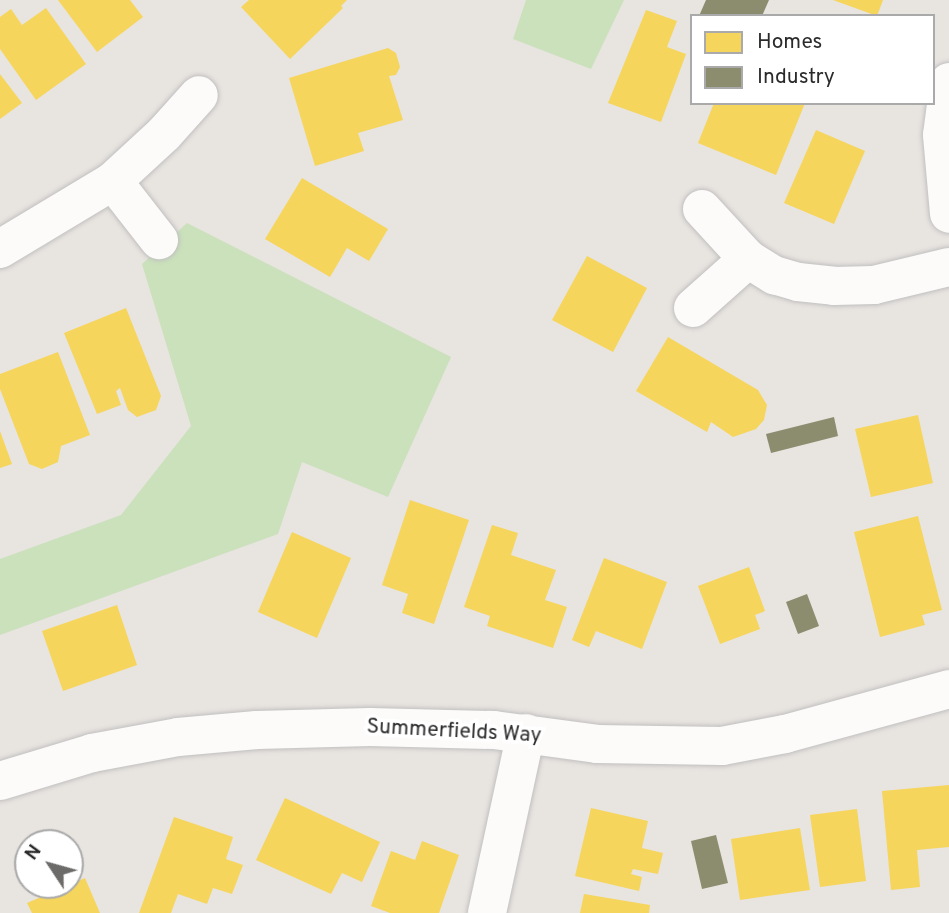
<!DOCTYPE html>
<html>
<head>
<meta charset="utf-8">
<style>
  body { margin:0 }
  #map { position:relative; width:949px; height:913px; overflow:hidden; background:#e8e4e0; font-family:Overpass,sans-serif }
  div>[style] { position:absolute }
  .green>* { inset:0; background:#cae1bb }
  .homes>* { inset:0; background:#f6d55c }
  .industry>* { inset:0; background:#8c8c6e }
  .roads { filter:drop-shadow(0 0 2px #c1c0c0) drop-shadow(0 0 2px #c1c0c0) }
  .minor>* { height:38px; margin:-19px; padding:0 19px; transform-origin:19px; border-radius:19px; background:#fcfbfa }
  .tertiary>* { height:38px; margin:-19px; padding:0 19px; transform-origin:19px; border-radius:19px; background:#fcfbfa }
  span { translate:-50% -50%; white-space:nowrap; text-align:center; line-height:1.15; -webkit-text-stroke:7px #fff; paint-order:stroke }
  .street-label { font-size:21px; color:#2a2a2a }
  .legend { position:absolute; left:690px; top:14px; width:245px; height:91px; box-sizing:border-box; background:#fff; border:2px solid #aaa; margin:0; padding:9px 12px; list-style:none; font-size:21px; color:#2a2a2a }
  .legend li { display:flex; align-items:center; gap:14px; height:35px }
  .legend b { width:35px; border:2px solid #aaa }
  .north { position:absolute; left:14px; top:829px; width:70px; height:70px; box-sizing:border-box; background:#fff; border:2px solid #aaa; border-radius:50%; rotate:306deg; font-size:19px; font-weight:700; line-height:28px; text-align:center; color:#2a2a2a }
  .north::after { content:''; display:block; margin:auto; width:24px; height:32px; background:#6c6b6a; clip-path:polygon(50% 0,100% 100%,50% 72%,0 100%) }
</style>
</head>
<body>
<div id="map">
  <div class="green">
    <div style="clip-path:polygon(526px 0,624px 0,591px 69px,513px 39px)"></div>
    <div style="clip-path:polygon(187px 223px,451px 357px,388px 497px,302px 462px,278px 534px,0 635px,0 559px,121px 515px,191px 426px,142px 264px)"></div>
  </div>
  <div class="homes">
    <div style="clip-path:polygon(58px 0,130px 0,143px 17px,97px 52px)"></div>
    <div style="clip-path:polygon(249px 0,347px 0,341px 6px,343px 8px,290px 59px,241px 7px)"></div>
    <div style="clip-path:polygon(833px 0,883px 0,877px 16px)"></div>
    <div style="clip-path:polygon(46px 8px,86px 64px,36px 100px,0 49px,0 17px,11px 9px,22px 25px)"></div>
    <div style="clip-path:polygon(646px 10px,677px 21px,667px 47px,686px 54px,661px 122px,608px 103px)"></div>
    <div style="clip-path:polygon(388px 48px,396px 53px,400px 67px,396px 75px,389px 76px,403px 120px,358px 133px,364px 151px,315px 166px,289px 78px)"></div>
    <div style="clip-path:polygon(0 74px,22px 103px,0 119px)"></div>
    <div style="clip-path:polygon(714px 103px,805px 103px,776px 175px,698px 143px)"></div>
    <div style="clip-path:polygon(816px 130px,865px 151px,834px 224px,784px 203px)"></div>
    <div style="clip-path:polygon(302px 178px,388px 229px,369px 261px,347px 248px,330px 277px,265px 239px)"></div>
    <div style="clip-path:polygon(587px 256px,647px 288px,613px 352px,552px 320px)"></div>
    <div style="clip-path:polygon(126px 308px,161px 396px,156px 410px,137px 417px,128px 410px,120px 388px,116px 391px,121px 405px,97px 414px,64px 333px)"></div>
    <div style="clip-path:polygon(668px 337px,758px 390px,767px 405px,764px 420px,756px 429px,733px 437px,711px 422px,707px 432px,636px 391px)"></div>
    <div style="clip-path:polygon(58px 352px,90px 435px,61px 446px,58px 462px,42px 469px,29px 464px,0 389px,0 374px)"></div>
    <div style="clip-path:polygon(918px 415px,933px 483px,871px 497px,855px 429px)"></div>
    <div style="clip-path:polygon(0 431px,12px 464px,0 468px)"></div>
    <div style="clip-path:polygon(410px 500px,469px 520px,434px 624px,402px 613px,408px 594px,382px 585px)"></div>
    <div style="clip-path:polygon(918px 516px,942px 610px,922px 615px,925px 625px,880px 637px,854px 532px)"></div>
    <div style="clip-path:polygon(492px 525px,518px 533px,511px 555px,556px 570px,545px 600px,567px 607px,553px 648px,487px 626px,490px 616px,464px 607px)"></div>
    <div style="clip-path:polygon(292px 532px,351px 558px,317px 638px,258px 612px)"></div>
    <div style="clip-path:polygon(604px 558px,667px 582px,642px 649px,596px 631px,589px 647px,572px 640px)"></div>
    <div style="clip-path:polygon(749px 567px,765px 611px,755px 615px,760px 629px,720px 644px,698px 586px)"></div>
    <div style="clip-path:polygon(117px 605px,137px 665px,63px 691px,42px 631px)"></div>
    <div style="clip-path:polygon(949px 785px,949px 847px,917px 850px,920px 887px,891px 890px,882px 791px)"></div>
    <div style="clip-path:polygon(285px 798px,380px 842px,362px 882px,342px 873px,331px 894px,256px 860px)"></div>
    <div style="clip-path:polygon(591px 808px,648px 821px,642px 848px,663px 853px,658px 874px,633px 869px,631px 874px,642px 877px,639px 891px,575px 876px)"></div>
    <div style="clip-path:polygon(857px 809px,866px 881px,820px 887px,810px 815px)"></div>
    <div style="clip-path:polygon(174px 817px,233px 837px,226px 859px,243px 865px,232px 894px,213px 888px,207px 904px,178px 894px,171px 913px,139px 913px)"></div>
    <div style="clip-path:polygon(800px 828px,810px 890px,740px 900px,731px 839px)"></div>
    <div style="clip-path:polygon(422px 841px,459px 855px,439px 913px,390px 913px,371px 906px,391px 851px,415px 860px)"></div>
    <div style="clip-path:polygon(85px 878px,100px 913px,32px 913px,27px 903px)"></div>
    <div style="clip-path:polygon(584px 894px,650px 905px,649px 913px,580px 913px)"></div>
  </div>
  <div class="industry">
    <div style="clip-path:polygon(706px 0,769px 0,762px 16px,699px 16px)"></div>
    <div style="clip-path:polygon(834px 417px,838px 436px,771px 453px,766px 434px)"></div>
    <div style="clip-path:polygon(807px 594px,819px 626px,798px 634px,786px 602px)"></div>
    <div style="clip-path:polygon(716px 835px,728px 883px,702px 889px,691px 841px)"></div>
  </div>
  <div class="roads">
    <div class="minor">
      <div style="left:949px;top:82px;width:53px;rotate:97.5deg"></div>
      <div style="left:942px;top:135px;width:79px;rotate:84.9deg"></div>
      <div style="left:113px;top:181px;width:75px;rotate:52.1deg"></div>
      <div style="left:702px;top:209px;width:68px;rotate:47.4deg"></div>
      <div style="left:748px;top:259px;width:31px;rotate:32deg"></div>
      <div style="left:774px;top:275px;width:25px;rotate:16deg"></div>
      <div style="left:798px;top:282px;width:36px;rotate:6deg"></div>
      <div style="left:834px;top:286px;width:40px;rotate:-1.4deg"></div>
      <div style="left:874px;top:285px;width:77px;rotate:-13.5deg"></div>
      <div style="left:0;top:249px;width:132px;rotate:-31deg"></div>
      <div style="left:113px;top:181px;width:69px;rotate:-42.7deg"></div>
      <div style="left:164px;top:134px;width:52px;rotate:-48.1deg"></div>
      <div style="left:693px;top:308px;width:74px;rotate:-41.7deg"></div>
      <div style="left:487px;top:913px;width:184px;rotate:-77.8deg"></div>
    </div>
    <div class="tertiary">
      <div style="left:0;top:781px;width:96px;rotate:-16.9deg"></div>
      <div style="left:92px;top:753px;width:87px;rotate:-10.5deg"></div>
      <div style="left:178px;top:737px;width:79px;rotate:-5.1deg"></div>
      <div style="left:257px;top:730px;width:113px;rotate:-1.5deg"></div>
      <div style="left:370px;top:727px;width:124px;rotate:1.4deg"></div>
      <div style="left:494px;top:730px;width:104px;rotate:7.7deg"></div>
      <div style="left:597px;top:744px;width:125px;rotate:0.9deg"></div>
      <div style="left:722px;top:746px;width:64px;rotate:-10.8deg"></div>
      <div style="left:785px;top:734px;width:170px;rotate:-15.3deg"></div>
    </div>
  </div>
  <div class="street-label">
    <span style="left:454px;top:732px;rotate:3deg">Summerfields Way</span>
  </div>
  <ul class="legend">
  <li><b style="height:19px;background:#f6d55c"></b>Homes</li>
  <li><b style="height:19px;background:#8c8c6e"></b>Industry</li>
  </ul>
  <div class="north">N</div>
</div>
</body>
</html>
